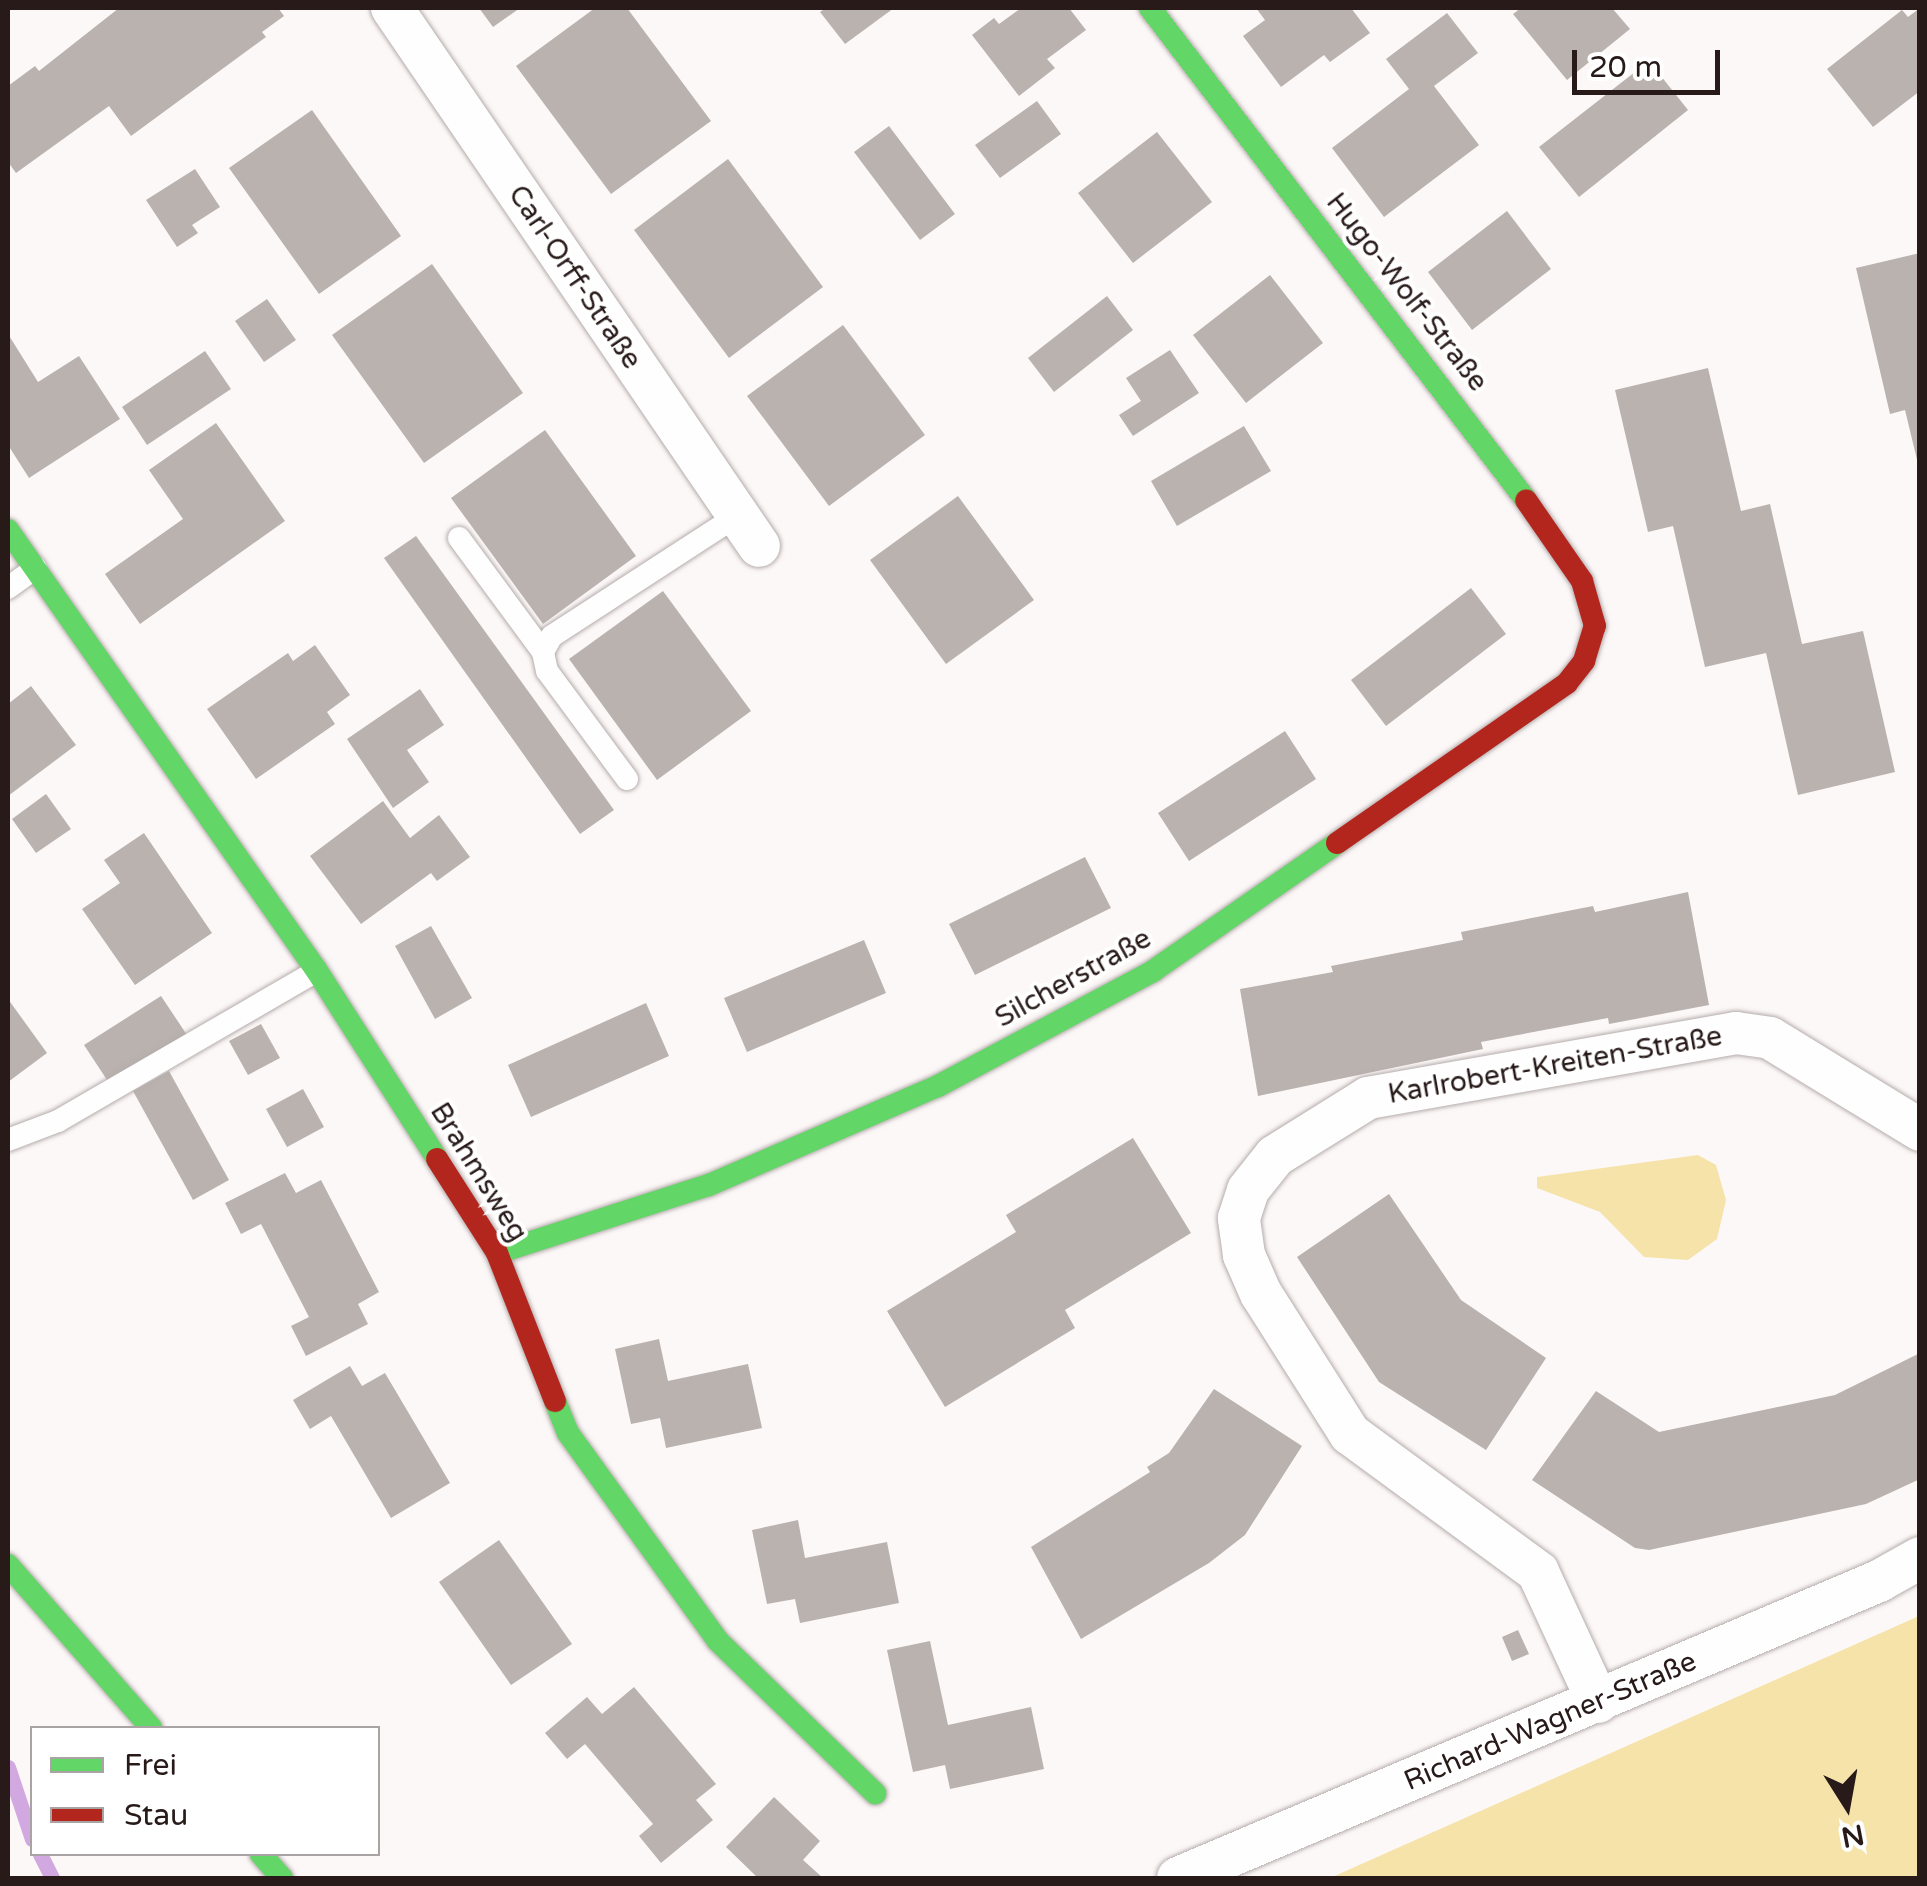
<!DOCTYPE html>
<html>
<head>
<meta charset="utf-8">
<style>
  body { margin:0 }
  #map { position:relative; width:1927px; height:1886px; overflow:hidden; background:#fdf8f8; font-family:"Varela Round",sans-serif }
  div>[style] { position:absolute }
  .green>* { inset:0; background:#f5e3aa }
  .stream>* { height:15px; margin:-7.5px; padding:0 7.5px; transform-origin:7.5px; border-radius:7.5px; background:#d2a8e0 }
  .building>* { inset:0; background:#b9b2ae }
  .roads { filter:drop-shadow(0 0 2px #b4acab) drop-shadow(0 0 2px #b4acab) }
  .lane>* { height:22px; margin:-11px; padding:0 11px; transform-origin:11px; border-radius:11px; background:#fffefe }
  .street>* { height:42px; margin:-21px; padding:0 21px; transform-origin:21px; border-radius:21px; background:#fffefe }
  .fast>* { height:22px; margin:-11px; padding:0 11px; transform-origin:11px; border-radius:11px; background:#63d668 }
  .jam>* { height:22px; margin:-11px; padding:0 11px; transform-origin:11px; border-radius:11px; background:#b3261e }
  span { translate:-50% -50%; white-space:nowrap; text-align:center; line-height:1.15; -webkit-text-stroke:8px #fff; paint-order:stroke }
  .street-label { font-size:28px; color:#271a19 }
  .frame { position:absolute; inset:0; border:10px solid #271a19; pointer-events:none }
  .legend { position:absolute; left:30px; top:1726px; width:350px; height:130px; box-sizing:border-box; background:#fff; border:2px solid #a9a3a3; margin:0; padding:12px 18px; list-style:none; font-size:30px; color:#271a19 }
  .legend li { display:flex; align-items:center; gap:20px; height:50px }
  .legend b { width:50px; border:2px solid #a9a3a3 }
  .north { position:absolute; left:1797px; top:1756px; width:100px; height:100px; -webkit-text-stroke:8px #fff; paint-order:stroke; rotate:169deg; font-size:28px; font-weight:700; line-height:40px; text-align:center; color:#271a19 }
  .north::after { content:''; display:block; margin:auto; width:35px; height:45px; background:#271a19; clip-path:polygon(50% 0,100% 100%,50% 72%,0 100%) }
  .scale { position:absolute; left:1572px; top:50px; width:148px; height:45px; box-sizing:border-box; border:5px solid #271a19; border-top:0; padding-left:12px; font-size:30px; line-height:35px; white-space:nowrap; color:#271a19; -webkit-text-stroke:8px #fff; paint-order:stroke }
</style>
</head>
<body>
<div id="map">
  <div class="green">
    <div style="clip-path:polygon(1698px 1155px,1716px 1165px,1726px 1200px,1717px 1239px,1688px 1260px,1644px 1257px,1600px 1212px,1537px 1188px,1537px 1177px)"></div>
    <div style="clip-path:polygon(1919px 1616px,1919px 1878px,1330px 1878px)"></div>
  </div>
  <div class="stream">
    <div style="left:8px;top:1767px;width:76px;rotate:71.6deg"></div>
    <div style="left:40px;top:1854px;width:27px;rotate:63deg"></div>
  </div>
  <div class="building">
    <div style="clip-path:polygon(119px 8px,278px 8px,284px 16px,262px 32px,266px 37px,131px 136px,109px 106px,16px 173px,8px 162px,8px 86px,35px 66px,39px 71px)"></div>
    <div style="clip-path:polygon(479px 8px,520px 8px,493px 27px)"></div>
    <div style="clip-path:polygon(595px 8px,627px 8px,711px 121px,611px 194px,516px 66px)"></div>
    <div style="clip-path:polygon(826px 8px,894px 8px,845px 44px,820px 12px)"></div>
    <div style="clip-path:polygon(1021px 8px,1069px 8px,1086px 30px,1047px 59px,1055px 68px,1019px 96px,972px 35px,994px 18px,999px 24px)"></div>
    <div style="clip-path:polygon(1256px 8px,1351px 8px,1370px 33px,1330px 62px,1324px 55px,1281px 87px,1243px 36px,1265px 20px)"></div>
    <div style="clip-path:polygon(1521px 8px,1612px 8px,1630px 29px,1567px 80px,1513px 14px)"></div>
    <div style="clip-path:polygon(1920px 8px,1920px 91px,1873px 127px,1827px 69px,1902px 10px,1908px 17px)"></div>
    <div style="clip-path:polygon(1447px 13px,1478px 53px,1434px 86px,1479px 145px,1384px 217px,1332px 148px,1409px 89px,1386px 59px)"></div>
    <div style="clip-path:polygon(1649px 61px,1688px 110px,1579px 197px,1539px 147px)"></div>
    <div style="clip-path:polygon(1037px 101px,1061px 134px,1000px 178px,975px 145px)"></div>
    <div style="clip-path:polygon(312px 110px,401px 236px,319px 294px,229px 168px)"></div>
    <div style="clip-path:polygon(889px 126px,955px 214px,920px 240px,854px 152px)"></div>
    <div style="clip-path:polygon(1157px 132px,1212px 202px,1133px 263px,1078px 193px)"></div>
    <div style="clip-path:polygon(728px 159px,823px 287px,729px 358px,634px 230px)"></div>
    <div style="clip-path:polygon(195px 169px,220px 207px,192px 225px,198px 233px,177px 247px,146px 200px)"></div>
    <div style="clip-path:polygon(1507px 211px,1551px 269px,1472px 330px,1428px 272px)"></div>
    <div style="clip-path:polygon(1920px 253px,1920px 464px,1918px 464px,1905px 410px,1890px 414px,1856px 268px)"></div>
    <div style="clip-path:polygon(432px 264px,523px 393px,424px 463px,332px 335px)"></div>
    <div style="clip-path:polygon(1270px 275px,1323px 343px,1246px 403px,1193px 335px)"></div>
    <div style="clip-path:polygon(1107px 296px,1133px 330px,1054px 392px,1028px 358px)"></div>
    <div style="clip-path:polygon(267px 299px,296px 340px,264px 362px,235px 321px)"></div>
    <div style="clip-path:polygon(843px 325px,925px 435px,829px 506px,747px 396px)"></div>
    <div style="clip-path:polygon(8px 334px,38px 382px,79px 356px,120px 419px,29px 478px,8px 445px)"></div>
    <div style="clip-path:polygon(1170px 350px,1199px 393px,1133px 436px,1119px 415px,1141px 401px,1126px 378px)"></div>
    <div style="clip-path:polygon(205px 351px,231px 389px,147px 445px,122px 407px)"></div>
    <div style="clip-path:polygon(1708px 368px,1741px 511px,1770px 504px,1802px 644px,1863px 631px,1895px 772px,1798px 795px,1766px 653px,1705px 667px,1673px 526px,1648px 532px,1615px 390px)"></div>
    <div style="clip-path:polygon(216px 423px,285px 521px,140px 624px,105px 574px,183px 519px,149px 470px)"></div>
    <div style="clip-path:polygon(1244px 426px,1271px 471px,1177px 526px,1151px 481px)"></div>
    <div style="clip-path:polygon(545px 430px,636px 556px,543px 624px,451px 498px)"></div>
    <div style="clip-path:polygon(958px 496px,1034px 600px,946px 664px,870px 560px)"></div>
    <div style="clip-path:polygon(416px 536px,614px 810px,580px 834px,384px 558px)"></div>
    <div style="clip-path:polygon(1471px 588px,1506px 634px,1386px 726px,1351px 680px)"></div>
    <div style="clip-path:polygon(663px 591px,751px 711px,657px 780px,569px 659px)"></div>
    <div style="clip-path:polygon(315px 645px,350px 695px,327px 712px,335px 724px,256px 779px,207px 709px,288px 653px,293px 661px)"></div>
    <div style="clip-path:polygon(31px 686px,76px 745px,8px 796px,8px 704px)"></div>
    <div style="clip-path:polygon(420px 689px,444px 725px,407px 750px,429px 782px,393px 808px,347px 739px)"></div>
    <div style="clip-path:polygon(1285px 731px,1316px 779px,1189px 861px,1158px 813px)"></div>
    <div style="clip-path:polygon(46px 794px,71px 829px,36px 853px,12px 819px)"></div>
    <div style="clip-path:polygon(383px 801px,410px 838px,439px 815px,470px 857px,437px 881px,431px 873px,361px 924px,310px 856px)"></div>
    <div style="clip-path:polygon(144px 833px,212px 933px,135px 985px,82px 909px,120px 883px,104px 860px)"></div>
    <div style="clip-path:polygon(1085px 857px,1111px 908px,975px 975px,949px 924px)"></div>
    <div style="clip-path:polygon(1688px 892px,1709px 1005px,1609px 1024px,1608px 1018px,1481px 1042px,1483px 1049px,1258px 1096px,1240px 989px,1333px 972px,1331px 966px,1463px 940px,1461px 932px,1593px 906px,1595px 912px)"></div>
    <div style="clip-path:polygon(431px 926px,472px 998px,435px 1019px,395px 946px)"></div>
    <div style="clip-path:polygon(864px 940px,886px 993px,747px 1052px,724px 998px)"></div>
    <div style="clip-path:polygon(161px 996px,187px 1035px,111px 1086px,84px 1045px)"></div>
    <div style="clip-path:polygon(8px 999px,47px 1053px,8px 1082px)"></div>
    <div style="clip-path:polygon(646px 1003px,669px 1056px,531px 1117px,508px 1065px)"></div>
    <div style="clip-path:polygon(261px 1024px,280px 1058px,248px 1075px,229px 1041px)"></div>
    <div style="clip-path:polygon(169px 1071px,229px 1180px,193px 1200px,133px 1091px)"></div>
    <div style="clip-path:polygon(303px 1089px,324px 1127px,287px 1147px,266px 1109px)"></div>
    <div style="clip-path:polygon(1133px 1138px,1191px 1233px,1065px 1310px,1075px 1328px,945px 1407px,887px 1311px,1016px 1232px,1006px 1215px)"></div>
    <div style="clip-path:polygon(285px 1173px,296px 1193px,321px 1180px,379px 1292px,358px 1304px,368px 1324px,306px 1356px,291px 1326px,309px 1317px,261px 1224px,241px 1234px,225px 1203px)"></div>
    <div style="clip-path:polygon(1389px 1194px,1461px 1300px,1546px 1358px,1486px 1450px,1379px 1382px,1297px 1257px)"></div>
    <div style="clip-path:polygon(659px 1339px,668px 1381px,748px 1364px,762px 1428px,666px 1448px,660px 1418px,631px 1424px,615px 1349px)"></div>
    <div style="clip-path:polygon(1920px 1353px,1920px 1479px,1866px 1504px,1649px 1550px,1635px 1548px,1532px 1480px,1596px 1391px,1659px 1432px,1835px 1395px)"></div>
    <div style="clip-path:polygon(350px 1366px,362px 1386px,385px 1373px,450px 1483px,391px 1518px,331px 1416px,310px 1429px,293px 1400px)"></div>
    <div style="clip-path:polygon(1214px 1389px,1302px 1446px,1245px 1535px,1209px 1563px,1081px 1639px,1031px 1547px,1150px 1472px,1147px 1467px,1169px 1453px)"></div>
    <div style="clip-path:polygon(798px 1520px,805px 1558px,887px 1542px,899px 1603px,800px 1623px,795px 1599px,767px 1604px,752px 1530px)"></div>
    <div style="clip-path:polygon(499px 1540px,572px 1644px,511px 1685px,439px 1582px)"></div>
    <div style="clip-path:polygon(1518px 1630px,1529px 1654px,1512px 1661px,1502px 1637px)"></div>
    <div style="clip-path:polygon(930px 1641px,948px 1725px,1031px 1707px,1044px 1769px,950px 1789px,945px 1765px,913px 1772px,887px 1650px)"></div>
    <div style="clip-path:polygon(634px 1687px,716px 1784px,696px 1800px,713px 1820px,661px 1863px,639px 1836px,653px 1824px,585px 1744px,567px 1759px,545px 1733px,587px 1697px,602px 1714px)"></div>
    <div style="clip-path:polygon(774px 1797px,820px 1841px,803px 1860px,823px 1878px,758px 1878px,726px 1847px)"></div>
  </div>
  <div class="roads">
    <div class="lane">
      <div style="left:459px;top:538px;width:142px;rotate:53.6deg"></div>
      <div style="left:8px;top:588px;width:34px;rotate:-36deg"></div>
      <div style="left:627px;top:779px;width:134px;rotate:-126.5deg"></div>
      <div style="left:547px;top:671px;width:19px;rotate:-102deg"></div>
      <div style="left:543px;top:652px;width:18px;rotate:-61deg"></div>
      <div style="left:552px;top:636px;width:221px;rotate:-33deg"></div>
      <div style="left:8px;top:1140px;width:53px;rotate:-20.8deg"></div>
      <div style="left:58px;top:1121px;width:299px;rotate:-30.1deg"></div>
    </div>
    <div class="street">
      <div style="left:392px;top:8px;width:651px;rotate:55.7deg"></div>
      <div style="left:1598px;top:1702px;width:143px;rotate:-114.8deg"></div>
      <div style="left:1538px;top:1572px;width:233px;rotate:-143.7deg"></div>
      <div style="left:1350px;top:1434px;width:166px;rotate:-122.4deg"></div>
      <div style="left:1261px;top:1294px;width:43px;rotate:-113.6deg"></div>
      <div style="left:1244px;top:1255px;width:37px;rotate:-98deg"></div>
      <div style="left:1239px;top:1218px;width:29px;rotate:-72deg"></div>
      <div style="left:1248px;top:1190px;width:43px;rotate:-51.5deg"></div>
      <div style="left:1275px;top:1156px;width:110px;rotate:-31.9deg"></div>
      <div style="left:1368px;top:1098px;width:374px;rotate:-10deg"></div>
      <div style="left:1736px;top:1033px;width:34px;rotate:8deg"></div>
      <div style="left:1770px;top:1038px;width:176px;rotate:31.5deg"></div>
      <div style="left:1178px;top:1878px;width:761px;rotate:-22.96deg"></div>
      <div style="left:1879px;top:1581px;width:47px;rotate:-29.3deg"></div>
    </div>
    <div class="fast">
      <div style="left:1150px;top:8px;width:619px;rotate:52.61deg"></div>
      <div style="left:8px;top:530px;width:538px;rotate:54.98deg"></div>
      <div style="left:317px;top:971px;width:223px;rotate:57.4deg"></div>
      <div style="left:497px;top:1253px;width:223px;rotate:-17.8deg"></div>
      <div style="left:709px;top:1185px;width:249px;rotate:-23.4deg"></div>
      <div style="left:938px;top:1086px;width:244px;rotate:-28.1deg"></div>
      <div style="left:1153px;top:971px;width:224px;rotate:-34.8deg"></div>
      <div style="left:555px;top:1401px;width:35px;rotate:68deg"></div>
      <div style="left:568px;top:1433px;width:256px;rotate:54.2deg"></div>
      <div style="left:718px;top:1641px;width:219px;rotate:44.1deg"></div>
      <div style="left:8px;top:1565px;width:217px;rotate:48.7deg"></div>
      <div style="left:261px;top:1854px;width:32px;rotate:49deg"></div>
    </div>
    <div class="jam">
      <div style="left:1337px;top:843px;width:280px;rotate:-34.8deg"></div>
      <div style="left:1567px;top:683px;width:28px;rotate:-52deg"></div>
      <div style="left:1584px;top:661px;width:37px;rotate:-73deg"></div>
      <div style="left:1595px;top:626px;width:47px;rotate:-106.1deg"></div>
      <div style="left:1582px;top:581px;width:98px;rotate:-124.7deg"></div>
      <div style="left:437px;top:1159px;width:112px;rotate:57.4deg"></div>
      <div style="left:497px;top:1253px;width:159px;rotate:68.6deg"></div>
    </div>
  </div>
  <div class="street-label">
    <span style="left:575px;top:277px;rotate:56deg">Carl-Orff-Straße</span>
    <span style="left:1407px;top:292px;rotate:52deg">Hugo-Wolf-Straße</span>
    <span style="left:1073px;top:978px;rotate:-29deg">Silcherstraße</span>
    <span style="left:1555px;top:1065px;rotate:-10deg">Karlrobert-Kreiten-Straße</span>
    <span style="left:479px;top:1172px;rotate:58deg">Brahmsweg</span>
    <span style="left:1550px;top:1721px;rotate:-23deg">Richard-Wagner-Straße</span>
  </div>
  <div class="frame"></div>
  <ul class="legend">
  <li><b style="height:12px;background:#63d668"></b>Frei</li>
  <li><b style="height:12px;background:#b3261e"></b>Stau</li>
  </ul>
  <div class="north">N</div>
  <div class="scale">20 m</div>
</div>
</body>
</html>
